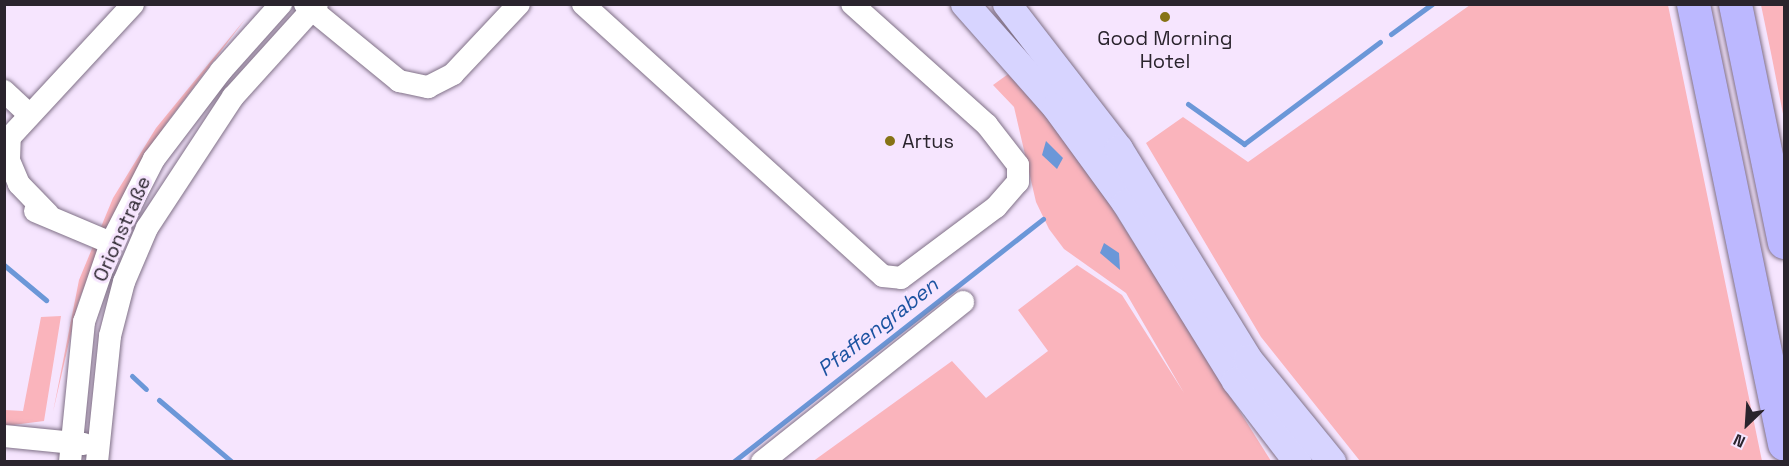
<!DOCTYPE html>
<html>
<head>
<meta charset="utf-8">
<style>
  body { margin:0 }
  #map { position:relative; width:1789px; height:466px; overflow:hidden; background:#f6e5fe; font-family:"Space Grotesk",sans-serif }
  div>[style] { position:absolute }
  .green>* { inset:0; background:#fab4bc }
  .water>* { inset:0; background:#6b97d8 }
  .stream>* { height:5px; margin:-2.5px; padding:0 2.5px; transform-origin:2.5px; border-radius:2.5px; background:#6b97d8 }
  .roads { filter:drop-shadow(0 0 2px #7f7086) drop-shadow(0 0 2px #7f7086) }
  .minor>* { height:22px; margin:-11px; padding:0 11px; transform-origin:11px; border-radius:11px; background:#fff }
  .major>* { height:28px; margin:-14px; padding:0 14px; transform-origin:14px; border-radius:14px; background:#d7d4ff }
  .highway>* { height:33px; margin:-16.5px; padding:0 16.5px; transform-origin:16.5px; border-radius:16.5px; background:#bcb8ff }
  .dots>* { width:16px; height:16px; translate:-50% -50%; box-sizing:border-box; border:3px solid #f6e5fe; border-radius:50% }
  span { translate:-50% -50%; white-space:nowrap; text-align:center; line-height:1.15; -webkit-text-stroke:6px #f6e5fe; paint-order:stroke }
  .poi-label { font-size:20px; color:#2a242d }
  .left { translate:0 -50%; text-align:left }
  .street-label { font-size:20px; color:#2a242d }
  .water-label { font-size:21px; color:#1c53a1; font-style:italic }
  .frame { position:absolute; inset:0; border:6px solid #2a242d; pointer-events:none }
  .north { position:absolute; left:1717px; top:394px; width:60px; height:60px; -webkit-text-stroke:4px #f6e5fe; paint-order:stroke; rotate:205deg; font-size:16px; font-weight:700; line-height:24px; text-align:center; color:#2a242d }
  .north::after { content:''; display:block; margin:auto; width:21px; height:27px; background:#2a242d; clip-path:polygon(50% 0,100% 100%,50% 72%,0 100%) }
</style>
</head>
<body>
<div id="map">
  <div class="green">
    <div style="clip-path:polygon(1470px 5px,1668px 5px,1762px 461px,1360px 461px,1261px 337px,1146px 143px,1183px 117px,1248px 162px)"></div>
    <div style="clip-path:polygon(1761px 5px,1784px 5px,1784px 119px,1771px 53px)"></div>
    <div style="clip-path:polygon(246px 18px,165px 125px,107px 226px,78px 303px,53px 412px,79px 280px,113px 198px,156px 128px)"></div>
    <div style="clip-path:polygon(1011px 72px,1078px 154px,1271px 461px,812px 462px,952px 361px,986px 398px,1048px 351px,1018px 310px,1077px 265px,1122px 295px,1184px 393px,1126px 293px,1064px 249px,1049px 229px,1036px 202px,1014px 107px,993px 85px)"></div>
    <div style="clip-path:polygon(61px 316px,44px 421px,5px 426px,5px 410px,23px 411px,41px 317px)"></div>
  </div>
  <div class="water">
    <div style="clip-path:polygon(1046px 141px,1063px 158px,1057px 169px,1042px 155px)"></div>
    <div style="clip-path:polygon(1104px 243px,1119px 253px,1120px 270px,1100px 253px)"></div>
  </div>
  <div class="stream">
    <div style="left:1391px;top:34px;width:51px;rotate:-36.2deg"></div>
    <div style="left:1188px;top:104px;width:69px;rotate:35.5deg"></div>
    <div style="left:1244px;top:144px;width:170px;rotate:-36.9deg"></div>
    <div style="left:4px;top:265px;width:55px;rotate:39.8deg"></div>
    <div style="left:132px;top:376px;width:19px;rotate:43deg"></div>
    <div style="left:159px;top:400px;width:96px;rotate:40.3deg"></div>
    <div style="left:733px;top:462px;width:394px;rotate:-38.1deg"></div>
  </div>
  <div class="roads">
    <div class="minor">
      <div style="left:305px;top:4px;width:122px;rotate:39.3deg"></div>
      <div style="left:399px;top:81px;width:30px;rotate:12deg"></div>
      <div style="left:428px;top:87px;width:28px;rotate:-27deg"></div>
      <div style="left:453px;top:74px;width:96px;rotate:-46.7deg"></div>
      <div style="left:583px;top:4px;width:405px;rotate:42.2deg"></div>
      <div style="left:883px;top:276px;width:18px;rotate:6deg"></div>
      <div style="left:901px;top:278px;width:119px;rotate:-36.8deg"></div>
      <div style="left:996px;top:207px;width:33px;rotate:-49deg"></div>
      <div style="left:1018px;top:182px;width:17px;rotate:-90deg"></div>
      <div style="left:1018px;top:165px;width:51px;rotate:-127.8deg"></div>
      <div style="left:987px;top:125px;width:181px;rotate:-138.1deg"></div>
      <div style="left:4px;top:91px;width:35px;rotate:43deg"></div>
      <div style="left:35px;top:211px;width:82px;rotate:22.8deg"></div>
      <div style="left:48px;top:214px;width:42px;rotate:-134deg"></div>
      <div style="left:19px;top:184px;width:26px;rotate:-113deg"></div>
      <div style="left:9px;top:160px;width:23px;rotate:-88deg"></div>
      <div style="left:10px;top:137px;width:181px;rotate:-47.2deg"></div>
      <div style="left:4px;top:436px;width:80px;rotate:5.7deg"></div>
      <div style="left:70px;top:462px;width:141px;rotate:-84.3deg"></div>
      <div style="left:84px;top:322px;width:83px;rotate:-71.1deg"></div>
      <div style="left:111px;top:243px;width:94px;rotate:-62.9deg"></div>
      <div style="left:154px;top:159px;width:111px;rotate:-52.7deg"></div>
      <div style="left:221px;top:71px;width:90px;rotate:-48.2deg"></div>
      <div style="left:97px;top:462px;width:127px;rotate:-84.1deg"></div>
      <div style="left:110px;top:336px;width:56px;rotate:-75.5deg"></div>
      <div style="left:124px;top:282px;width:59px;rotate:-66.9deg"></div>
      <div style="left:147px;top:228px;width:157px;rotate:-56.7deg"></div>
      <div style="left:233px;top:97px;width:125px;rotate:-47.9deg"></div>
      <div style="left:762px;top:462px;width:257px;rotate:-38.5deg"></div>
    </div>
    <div class="major">
      <div style="left:965px;top:4px;width:137px;rotate:48.5deg"></div>
      <div style="left:1056px;top:107px;width:119px;rotate:53.9deg"></div>
      <div style="left:1126px;top:203px;width:209px;rotate:58.3deg"></div>
      <div style="left:1236px;top:381px;width:102px;rotate:52.6deg"></div>
      <div style="left:1007px;top:4px;width:183px;rotate:52.3deg"></div>
      <div style="left:1119px;top:149px;width:246px;rotate:58.4deg"></div>
      <div style="left:1248px;top:359px;width:133px;rotate:50.8deg"></div>
    </div>
    <div class="highway">
      <div style="left:1693px;top:4px;width:449px;rotate:78.3deg"></div>
      <div style="left:1735px;top:4px;width:243px;rotate:78.4deg"></div>
    </div>
  </div>
  <div class="dots">
    <div style="left:1165px;top:17px;background:#867315"></div>
    <div style="left:890px;top:141px;background:#867315"></div>
  </div>
  <div class="poi-label">
    <span style="left:1165px;top:50px">Good Morning<br>Hotel</span>
    <span class="left" style="left:902px;top:141px">Artus</span>
  </div>
  <div class="street-label">
    <span style="left:122px;top:229px;rotate:-66deg">Orionstraße</span>
  </div>
  <div class="water-label">
    <span style="left:878px;top:327px;rotate:-38deg">Pfaffengraben</span>
  </div>
  <div class="frame"></div>
  <div class="north">N</div>
</div>
</body>
</html>
